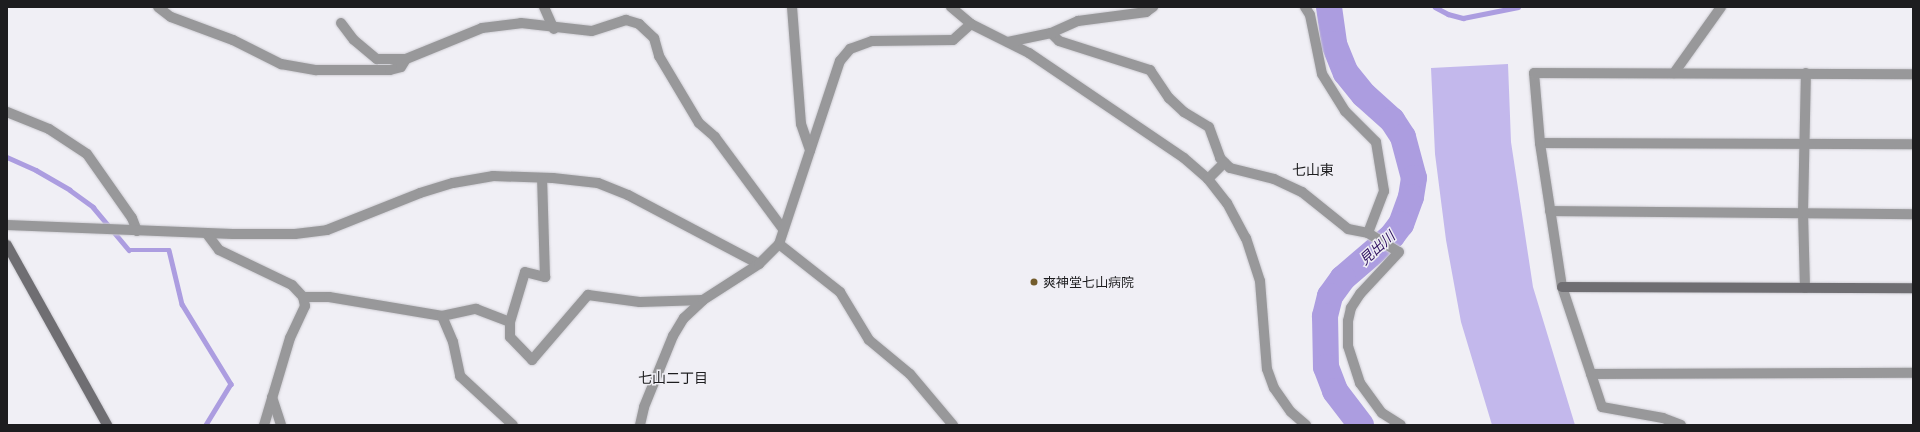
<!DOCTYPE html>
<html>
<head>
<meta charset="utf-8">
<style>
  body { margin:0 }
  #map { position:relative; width:1920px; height:432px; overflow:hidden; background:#f0eff5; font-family:"Open Sans","Noto Sans JP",sans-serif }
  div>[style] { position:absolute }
  .green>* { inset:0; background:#c3b8ec }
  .stream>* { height:4.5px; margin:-2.25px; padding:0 2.25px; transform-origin:2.25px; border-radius:2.25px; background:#ac9de0 }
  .river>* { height:26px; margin:-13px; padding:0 13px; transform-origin:13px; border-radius:13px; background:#ac9de0 }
  .roads { filter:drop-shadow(0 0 1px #cecdd3) drop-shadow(0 0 1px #cecdd3) }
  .street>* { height:10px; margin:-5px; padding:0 5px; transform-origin:5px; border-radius:5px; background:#98989a }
  .secondary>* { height:10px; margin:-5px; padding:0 5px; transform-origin:5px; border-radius:5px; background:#6f6e72 }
  .dots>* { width:11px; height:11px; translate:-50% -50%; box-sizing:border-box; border:2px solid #f0eff5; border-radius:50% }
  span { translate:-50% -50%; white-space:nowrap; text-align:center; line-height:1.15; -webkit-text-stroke:3px #f0eff5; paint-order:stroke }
  .poi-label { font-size:13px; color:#1d1d1f }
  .left { translate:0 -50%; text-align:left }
  .neighbourhood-label { font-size:14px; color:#1d1d1f }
  .water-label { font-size:14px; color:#301361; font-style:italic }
  .frame { position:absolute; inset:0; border:8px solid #1d1d1f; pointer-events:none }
</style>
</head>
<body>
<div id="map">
  <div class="green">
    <div style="clip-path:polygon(1508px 64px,1511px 142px,1533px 287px,1575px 425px,1492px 425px,1461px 322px,1446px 240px,1435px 154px,1431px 68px)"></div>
  </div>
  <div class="stream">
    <div style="left:1435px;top:7px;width:15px;rotate:28deg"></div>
    <div style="left:1448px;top:14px;width:16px;rotate:15deg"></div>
    <div style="left:1463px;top:18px;width:56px;rotate:-11.3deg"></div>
    <div style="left:7px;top:157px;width:32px;rotate:24deg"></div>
    <div style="left:36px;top:170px;width:39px;rotate:30deg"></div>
    <div style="left:70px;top:190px;width:29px;rotate:36deg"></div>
    <div style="left:93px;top:207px;width:56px;rotate:50.1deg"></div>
    <div style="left:129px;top:250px;width:40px"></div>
    <div style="left:169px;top:250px;width:56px;rotate:76.5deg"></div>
    <div style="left:182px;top:304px;width:94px;rotate:58.5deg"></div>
    <div style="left:231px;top:384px;width:48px;rotate:121.4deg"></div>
  </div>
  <div class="river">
    <div style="left:1329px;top:7px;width:37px;rotate:82deg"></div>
    <div style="left:1334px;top:44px;width:31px;rotate:68deg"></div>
    <div style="left:1346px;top:73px;width:28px;rotate:51deg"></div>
    <div style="left:1364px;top:95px;width:38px;rotate:42deg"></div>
    <div style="left:1392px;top:120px;width:20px;rotate:57deg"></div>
    <div style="left:1403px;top:137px;width:42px;rotate:75deg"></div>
    <div style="left:1414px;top:178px;width:19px;rotate:99deg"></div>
    <div style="left:1411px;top:197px;width:29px;rotate:110deg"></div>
    <div style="left:1401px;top:224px;width:15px;rotate:127deg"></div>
    <div style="left:1392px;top:236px;width:65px;rotate:139.4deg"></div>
    <div style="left:1343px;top:278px;width:22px;rotate:126deg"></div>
    <div style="left:1330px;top:296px;width:21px;rotate:104deg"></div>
    <div style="left:1325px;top:316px;width:51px;rotate:88.9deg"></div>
    <div style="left:1326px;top:367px;width:26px;rotate:69deg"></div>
    <div style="left:1335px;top:391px;width:43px;rotate:52.6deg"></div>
  </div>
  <div class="roads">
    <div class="street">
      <div style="left:158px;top:7px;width:16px;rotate:38deg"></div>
      <div style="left:171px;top:17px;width:66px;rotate:20.4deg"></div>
      <div style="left:233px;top:40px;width:54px;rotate:26.6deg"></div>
      <div style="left:281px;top:64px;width:36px;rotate:10deg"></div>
      <div style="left:316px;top:70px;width:74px"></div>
      <div style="left:390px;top:70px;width:11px;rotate:-15deg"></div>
      <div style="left:401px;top:67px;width:9px;rotate:-58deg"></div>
      <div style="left:544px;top:7px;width:24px;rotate:66deg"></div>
      <div style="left:792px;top:7px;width:117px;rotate:85.6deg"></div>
      <div style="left:801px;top:124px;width:28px;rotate:71deg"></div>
      <div style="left:951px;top:7px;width:26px;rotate:40deg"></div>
      <div style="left:971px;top:24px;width:65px;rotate:26.6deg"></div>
      <div style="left:1029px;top:53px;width:187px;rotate:34.1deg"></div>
      <div style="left:1184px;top:158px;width:32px;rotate:41deg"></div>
      <div style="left:1208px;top:179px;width:31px;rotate:52deg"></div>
      <div style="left:1227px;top:203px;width:40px;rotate:62deg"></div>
      <div style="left:1246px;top:238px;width:45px;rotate:72deg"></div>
      <div style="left:1260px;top:281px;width:88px;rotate:85.5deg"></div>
      <div style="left:1267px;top:369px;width:20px;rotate:70deg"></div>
      <div style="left:1274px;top:388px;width:29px;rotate:55deg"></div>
      <div style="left:1291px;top:412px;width:20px;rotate:41deg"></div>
      <div style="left:1305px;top:7px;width:9px;rotate:58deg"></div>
      <div style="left:1310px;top:15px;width:60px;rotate:78.5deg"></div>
      <div style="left:1322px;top:74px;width:44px;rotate:58.1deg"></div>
      <div style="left:1345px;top:111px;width:44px;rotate:45deg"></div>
      <div style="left:1376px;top:142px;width:50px;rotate:80.7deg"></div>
      <div style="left:1384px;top:191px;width:45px;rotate:110.9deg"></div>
      <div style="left:341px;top:23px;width:21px;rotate:53deg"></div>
      <div style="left:354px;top:40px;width:30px;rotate:40deg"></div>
      <div style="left:377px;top:59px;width:29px"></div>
      <div style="left:406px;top:59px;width:82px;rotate:-22.2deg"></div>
      <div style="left:482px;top:28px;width:39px;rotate:-7deg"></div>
      <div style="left:521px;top:23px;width:71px;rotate:6.4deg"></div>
      <div style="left:592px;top:31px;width:36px;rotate:-18deg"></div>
      <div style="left:626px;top:20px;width:14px;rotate:17deg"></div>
      <div style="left:639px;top:24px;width:21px;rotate:43deg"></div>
      <div style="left:654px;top:38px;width:19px;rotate:74deg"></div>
      <div style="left:659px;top:56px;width:78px;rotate:59.2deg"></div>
      <div style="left:699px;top:123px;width:21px;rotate:41deg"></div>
      <div style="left:715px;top:137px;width:114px;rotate:53.5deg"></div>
      <div style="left:1051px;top:33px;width:11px;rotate:45deg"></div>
      <div style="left:1059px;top:41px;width:96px;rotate:17.7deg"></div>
      <div style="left:1150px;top:70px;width:34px;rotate:56deg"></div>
      <div style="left:1169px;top:98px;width:21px;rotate:43deg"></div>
      <div style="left:1184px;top:112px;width:29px;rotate:31deg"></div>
      <div style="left:1209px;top:127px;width:33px;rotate:70deg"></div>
      <div style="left:1220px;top:158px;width:14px;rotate:45deg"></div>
      <div style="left:1230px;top:168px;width:45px;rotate:14deg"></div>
      <div style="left:1274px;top:179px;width:31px;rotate:25deg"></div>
      <div style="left:1302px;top:192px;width:59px;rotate:38.8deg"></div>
      <div style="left:1348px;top:229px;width:20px;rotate:11deg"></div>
      <div style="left:1368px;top:233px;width:36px;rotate:32deg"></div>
      <div style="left:1399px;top:252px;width:57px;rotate:132.9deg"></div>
      <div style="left:1360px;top:294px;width:17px;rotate:123deg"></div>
      <div style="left:1351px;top:308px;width:13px;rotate:103deg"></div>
      <div style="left:1348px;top:321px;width:25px;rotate:90deg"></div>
      <div style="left:1348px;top:346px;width:39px;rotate:72deg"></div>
      <div style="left:1360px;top:383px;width:37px;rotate:54deg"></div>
      <div style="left:1382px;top:413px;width:22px;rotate:32deg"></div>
      <div style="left:1008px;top:42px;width:44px;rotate:-11.8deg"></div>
      <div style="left:1051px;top:33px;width:30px;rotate:-24deg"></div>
      <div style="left:1078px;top:21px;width:69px;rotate:-7.5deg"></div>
      <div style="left:1146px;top:12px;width:9px;rotate:-36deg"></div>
      <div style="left:1674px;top:73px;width:81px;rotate:-54.5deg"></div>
      <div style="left:7px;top:112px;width:45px;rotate:22deg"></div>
      <div style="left:49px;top:129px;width:45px;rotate:33.3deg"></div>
      <div style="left:87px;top:154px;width:78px;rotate:54.9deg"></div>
      <div style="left:132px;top:218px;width:14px;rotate:69deg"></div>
      <div style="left:1540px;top:143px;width:373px;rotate:0.2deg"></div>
      <div style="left:1208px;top:179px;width:23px;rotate:-45deg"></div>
      <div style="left:1550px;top:211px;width:363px;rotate:0.5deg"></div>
      <div style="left:7px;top:225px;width:226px;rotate:2.3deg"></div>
      <div style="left:233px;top:234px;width:62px"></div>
      <div style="left:295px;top:234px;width:32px;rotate:-7deg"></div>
      <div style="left:327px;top:230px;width:100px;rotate:-21.7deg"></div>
      <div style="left:420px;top:193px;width:34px;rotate:-17deg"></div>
      <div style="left:453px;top:183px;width:41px;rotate:-9.9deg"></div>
      <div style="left:493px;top:176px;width:60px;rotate:1.9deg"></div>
      <div style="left:553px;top:178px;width:45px;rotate:6.3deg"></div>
      <div style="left:598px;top:183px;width:32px;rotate:22deg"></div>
      <div style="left:628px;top:195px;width:148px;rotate:27.8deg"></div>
      <div style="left:207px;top:234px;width:20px;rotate:53deg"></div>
      <div style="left:219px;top:250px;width:81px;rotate:25.6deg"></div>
      <div style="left:292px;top:285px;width:16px;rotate:47deg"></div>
      <div style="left:303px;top:297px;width:9px;rotate:77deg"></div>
      <div style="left:305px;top:306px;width:35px;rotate:115deg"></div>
      <div style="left:290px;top:338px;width:91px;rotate:106.6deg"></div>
      <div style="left:779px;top:244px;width:78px;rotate:38.2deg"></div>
      <div style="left:840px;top:292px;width:56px;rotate:58.9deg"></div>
      <div style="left:869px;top:340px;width:53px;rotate:39.7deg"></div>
      <div style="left:910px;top:374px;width:67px;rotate:49.9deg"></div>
      <div style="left:1805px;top:288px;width:75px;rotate:-91.5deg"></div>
      <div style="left:1803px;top:213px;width:140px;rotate:-88.8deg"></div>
      <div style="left:303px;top:297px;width:26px"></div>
      <div style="left:329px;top:297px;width:115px;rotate:9.5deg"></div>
      <div style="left:442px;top:316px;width:35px;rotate:-12deg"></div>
      <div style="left:476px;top:309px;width:36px;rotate:21deg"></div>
      <div style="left:510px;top:322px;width:52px;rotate:-73.3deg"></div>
      <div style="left:525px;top:272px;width:21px;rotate:14deg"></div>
      <div style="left:545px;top:277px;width:99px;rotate:-91.7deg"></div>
      <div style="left:442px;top:316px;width:28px;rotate:67deg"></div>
      <div style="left:453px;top:342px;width:35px;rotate:78deg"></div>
      <div style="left:460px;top:376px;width:72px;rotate:42.8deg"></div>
      <div style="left:510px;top:322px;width:15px;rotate:90deg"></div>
      <div style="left:510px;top:337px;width:32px;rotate:46deg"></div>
      <div style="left:532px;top:360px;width:86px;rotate:-49.3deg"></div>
      <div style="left:588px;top:295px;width:52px;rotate:7.7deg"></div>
      <div style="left:640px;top:302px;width:63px;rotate:-1.8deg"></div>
      <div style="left:1591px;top:374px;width:322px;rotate:-0.2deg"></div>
      <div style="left:272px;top:397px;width:29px;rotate:72deg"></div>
      <div style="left:640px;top:425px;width:18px;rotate:-77deg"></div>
      <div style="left:644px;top:407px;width:77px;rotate:-67.8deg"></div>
      <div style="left:673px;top:336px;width:21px;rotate:-59deg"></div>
      <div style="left:684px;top:318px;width:26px;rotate:-43deg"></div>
      <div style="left:703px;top:300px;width:67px;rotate:-32.7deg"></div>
      <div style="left:759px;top:264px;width:28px;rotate:-45deg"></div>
      <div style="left:779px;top:244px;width:193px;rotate:-71.6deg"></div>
      <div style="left:840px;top:61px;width:16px;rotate:-50deg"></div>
      <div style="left:850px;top:49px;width:23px;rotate:-20deg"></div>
      <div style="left:872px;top:41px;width:81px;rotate:-0.7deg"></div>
      <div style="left:953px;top:40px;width:24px;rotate:-42deg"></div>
      <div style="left:1681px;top:425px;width:19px;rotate:-159deg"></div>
      <div style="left:1663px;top:418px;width:62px;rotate:-169.8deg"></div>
      <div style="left:1602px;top:407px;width:126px;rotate:-108.4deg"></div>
      <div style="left:1562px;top:287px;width:146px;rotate:-98.7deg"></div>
      <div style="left:1540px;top:143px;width:70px;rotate:-94.9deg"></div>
      <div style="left:1534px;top:73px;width:379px;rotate:0.2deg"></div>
    </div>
    <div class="secondary">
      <div style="left:7px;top:245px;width:206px;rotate:60.9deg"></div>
      <div style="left:1562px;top:287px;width:351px;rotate:0.2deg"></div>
    </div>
  </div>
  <div class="dots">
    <div style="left:1034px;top:282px;background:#735c2c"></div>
  </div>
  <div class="poi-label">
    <span class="left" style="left:1043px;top:282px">爽神堂七山病院</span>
  </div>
  <div class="neighbourhood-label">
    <span style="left:1313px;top:170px">七山東</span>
    <span style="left:673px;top:378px">七山二丁目</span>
  </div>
  <div class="water-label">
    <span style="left:1377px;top:248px;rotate:-42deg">見出川</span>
  </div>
  <div class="frame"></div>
</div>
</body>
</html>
